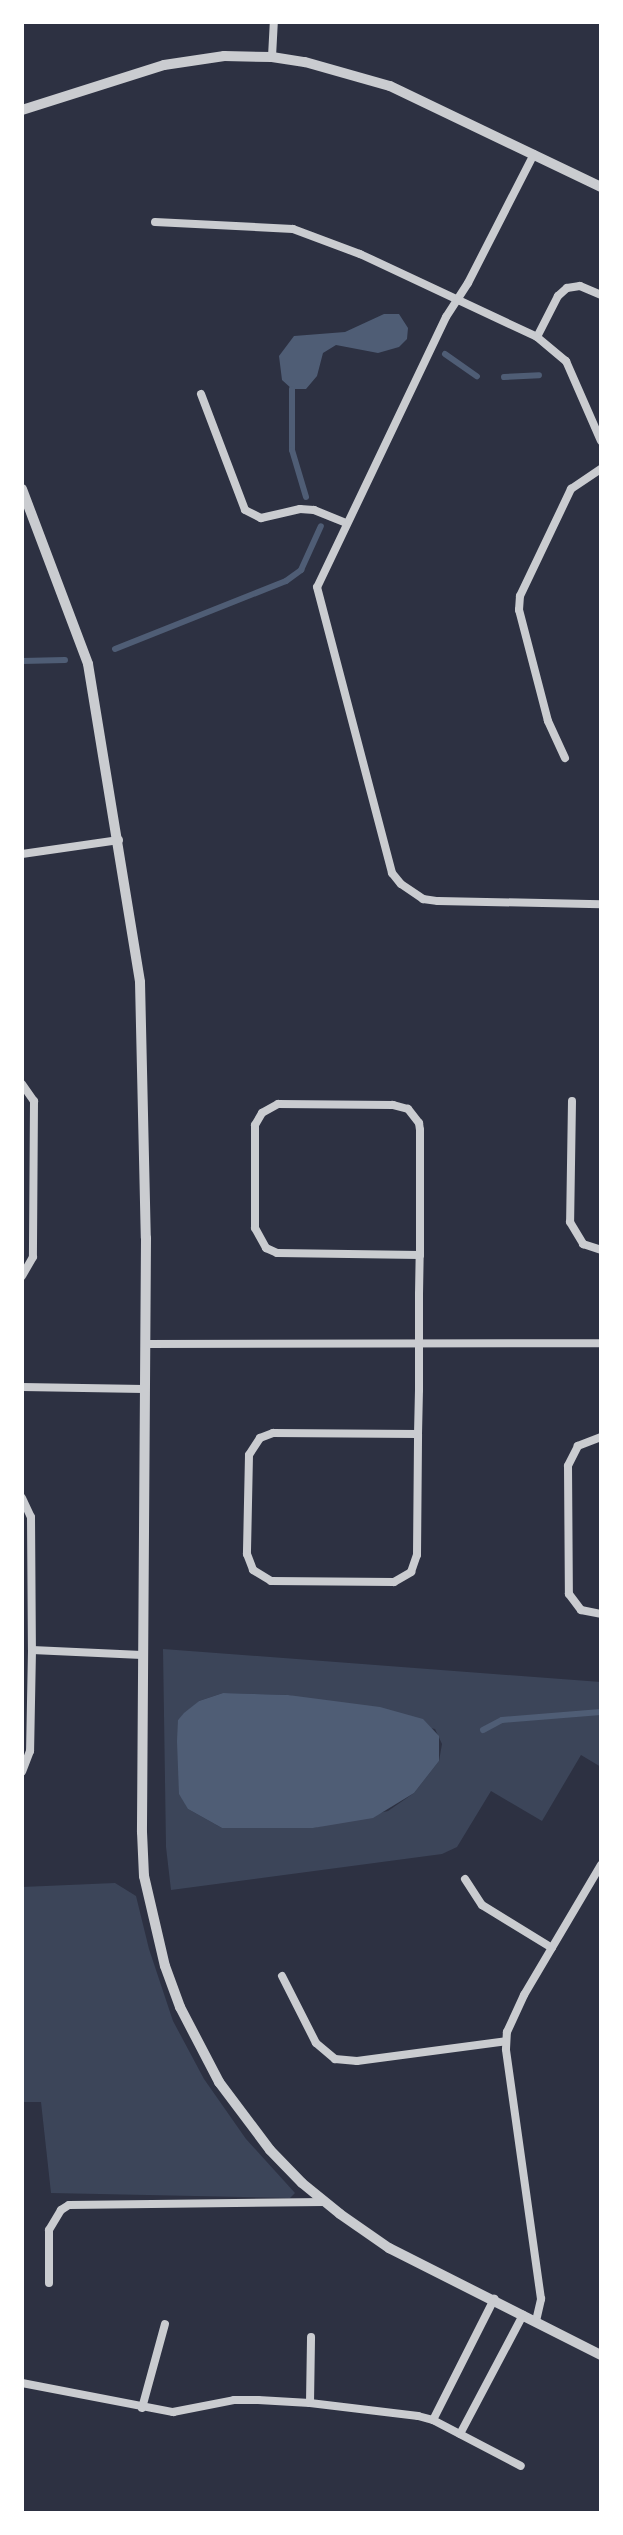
<!DOCTYPE html>
<html>
<head>
<meta charset="utf-8">
<style>
  body { margin:0 }
  #map { position:relative; width:623px; height:2535px; overflow:hidden; background:#2d3142; font-family:Roboto,sans-serif }
  div>[style] { position:absolute }
  .green>* { inset:0; background:#3c4559 }
  .water>* { inset:0; background:#4f5d75 }
  .stream>* { height:6px; margin:-3px; padding:0 3px; transform-origin:3px; border-radius:3px; background:#4f5d75 }
  .minor>* { height:8px; margin:-4px; padding:0 4px; transform-origin:4px; border-radius:4px; background:#caccd0 }
  .tertiary>* { height:10px; margin:-5px; padding:0 5px; transform-origin:5px; border-radius:5px; background:#caccd0 }
  span { translate:-50% -50%; white-space:nowrap; text-align:center; line-height:1.15; -webkit-text-stroke:6px #fff; paint-order:stroke }
  .frame { position:absolute; inset:0; border:24px solid #fff; pointer-events:none }
</style>
</head>
<body>
<div id="map">
  <div class="green">
    <div style="clip-path:polygon(evenodd,163px 1649px,601px 1682px,601px 1767px,581px 1755px,542px 1821px,491px 1791px,457px 1847px,442px 1854px,171px 1890px,166px 1847px,163px 1649px,223px 1693px,288px 1695px,435px 1729px,442px 1744px,439px 1761px,414px 1793px,388px 1811px,313px 1828px,222px 1828px,188px 1809px,178px 1720px,199px 1701px,223px 1693px)"></div>
    <div style="clip-path:polygon(115px 1883px,136px 1896px,149px 1949px,173px 2021px,204px 2079px,246px 2139px,295px 2193px,290px 2198px,51px 2193px,41px 2102px,22px 2102px,22px 1887px)"></div>
  </div>
  <div class="water">
    <div style="clip-path:polygon(384px 314px,399px 314px,408px 328px,407px 339px,399px 347px,378px 353px,336px 345px,323px 353px,317px 376px,306px 389px,292px 389px,282px 380px,279px 356px,294px 336px,345px 332px)"></div>
    <div style="clip-path:polygon(223px 1693px,288px 1695px,380px 1707px,423px 1719px,439px 1736px,439px 1761px,414px 1793px,373px 1818px,313px 1828px,222px 1828px,188px 1809px,179px 1794px,177px 1741px,178px 1720px,184px 1713px,199px 1701px)"></div>
  </div>
  <div class="stream">
    <div style="left:445px;top:354px;width:39px;rotate:35deg"></div>
    <div style="left:504px;top:377px;width:35px;rotate:-3deg"></div>
    <div style="left:292px;top:389px;width:61px;rotate:90deg"></div>
    <div style="left:292px;top:450px;width:49px;rotate:73.4deg"></div>
    <div style="left:115px;top:649px;width:184px;rotate:-21.7deg"></div>
    <div style="left:286px;top:581px;width:19px;rotate:-36deg"></div>
    <div style="left:301px;top:570px;width:48px;rotate:-65.6deg"></div>
    <div style="left:22px;top:661px;width:43px;rotate:-1.3deg"></div>
    <div style="left:483px;top:1730px;width:21px;rotate:-28deg"></div>
    <div style="left:502px;top:1720px;width:99px;rotate:-4.6deg"></div>
  </div>
  <div class="minor">
    <div style="left:272px;top:57px;width:35px;rotate:-87deg"></div>
    <div style="left:534px;top:154px;width:145px;rotate:117.1deg"></div>
    <div style="left:468px;top:283px;width:40px;rotate:122.9deg"></div>
    <div style="left:446px;top:317px;width:299px;rotate:115.5deg"></div>
    <div style="left:317px;top:587px;width:296px;rotate:75.3deg"></div>
    <div style="left:392px;top:873px;width:14px;rotate:51deg"></div>
    <div style="left:401px;top:884px;width:27px;rotate:34deg"></div>
    <div style="left:423px;top:899px;width:15px;rotate:8deg"></div>
    <div style="left:438px;top:901px;width:163px;rotate:1.1deg"></div>
    <div style="left:155px;top:222px;width:138px;rotate:2.9deg"></div>
    <div style="left:293px;top:229px;width:72px;rotate:20.5deg"></div>
    <div style="left:360px;top:254px;width:195px;rotate:25.1deg"></div>
    <div style="left:537px;top:337px;width:38px;rotate:40deg"></div>
    <div style="left:566px;top:361px;width:87px;rotate:66.4deg"></div>
    <div style="left:537px;top:337px;width:46px;rotate:-62.9deg"></div>
    <div style="left:558px;top:296px;width:12px;rotate:-42deg"></div>
    <div style="left:567px;top:288px;width:13px;rotate:-9deg"></div>
    <div style="left:580px;top:286px;width:23px;rotate:23deg"></div>
    <div style="left:201px;top:394px;width:124px;rotate:69.2deg"></div>
    <div style="left:245px;top:510px;width:18px;rotate:27deg"></div>
    <div style="left:261px;top:518px;width:40px;rotate:-13deg"></div>
    <div style="left:300px;top:509px;width:14px;rotate:4deg"></div>
    <div style="left:314px;top:510px;width:35px;rotate:22deg"></div>
    <div style="left:565px;top:758px;width:41px;rotate:-114.7deg"></div>
    <div style="left:548px;top:721px;width:115px;rotate:-104.6deg"></div>
    <div style="left:519px;top:610px;width:14px;rotate:-86deg"></div>
    <div style="left:520px;top:596px;width:119px;rotate:-64.5deg"></div>
    <div style="left:571px;top:489px;width:36px;rotate:-34deg"></div>
    <div style="left:22px;top:854px;width:98px;rotate:-8.2deg"></div>
    <div style="left:22px;top:1084px;width:21px;rotate:55deg"></div>
    <div style="left:34px;top:1101px;width:156px;rotate:90.4deg"></div>
    <div style="left:33px;top:1257px;width:22px;rotate:120deg"></div>
    <div style="left:572px;top:1101px;width:121px;rotate:90.9deg"></div>
    <div style="left:570px;top:1222px;width:26px;rotate:59deg"></div>
    <div style="left:583px;top:1244px;width:19px;rotate:18deg"></div>
    <div style="left:145px;top:1344px;width:456px;rotate:-0.1deg"></div>
    <div style="left:22px;top:1387px;width:122px;rotate:0.9deg"></div>
    <div style="left:418px;top:1434px;width:145px;rotate:-179.6deg"></div>
    <div style="left:273px;top:1433px;width:14px;rotate:159deg"></div>
    <div style="left:260px;top:1438px;width:20px;rotate:123deg"></div>
    <div style="left:249px;top:1455px;width:99px;rotate:91.2deg"></div>
    <div style="left:247px;top:1554px;width:17px;rotate:69deg"></div>
    <div style="left:253px;top:1570px;width:21px;rotate:31deg"></div>
    <div style="left:271px;top:1581px;width:123px;rotate:0.5deg"></div>
    <div style="left:394px;top:1582px;width:20px;rotate:-30deg"></div>
    <div style="left:411px;top:1572px;width:18px;rotate:-71deg"></div>
    <div style="left:417px;top:1555px;width:121px;rotate:-89.5deg"></div>
    <div style="left:418px;top:1434px;width:44px;rotate:-88.7deg"></div>
    <div style="left:419px;top:1390px;width:96px;rotate:-90deg"></div>
    <div style="left:419px;top:1294px;width:39px;rotate:-89deg"></div>
    <div style="left:420px;top:1255px;width:125px;rotate:-90deg"></div>
    <div style="left:420px;top:1130px;width:7px;rotate:-98deg"></div>
    <div style="left:419px;top:1123px;width:18px;rotate:-128deg"></div>
    <div style="left:408px;top:1109px;width:16px;rotate:-165deg"></div>
    <div style="left:393px;top:1105px;width:115px;rotate:-179.5deg"></div>
    <div style="left:278px;top:1104px;width:18px;rotate:151deg"></div>
    <div style="left:262px;top:1113px;width:14px;rotate:120deg"></div>
    <div style="left:255px;top:1125px;width:103px;rotate:90deg"></div>
    <div style="left:255px;top:1228px;width:23px;rotate:61deg"></div>
    <div style="left:266px;top:1248px;width:12px;rotate:24deg"></div>
    <div style="left:277px;top:1253px;width:143px;rotate:0.8deg"></div>
    <div style="left:601px;top:1437px;width:25px;rotate:159deg"></div>
    <div style="left:578px;top:1446px;width:22px;rotate:117deg"></div>
    <div style="left:568px;top:1466px;width:128px;rotate:89.6deg"></div>
    <div style="left:569px;top:1594px;width:20px;rotate:53deg"></div>
    <div style="left:581px;top:1610px;width:20px;rotate:11deg"></div>
    <div style="left:22px;top:1498px;width:21px;rotate:65deg"></div>
    <div style="left:31px;top:1517px;width:133px;rotate:89.6deg"></div>
    <div style="left:32px;top:1650px;width:101px;rotate:91.1deg"></div>
    <div style="left:30px;top:1751px;width:22px;rotate:111deg"></div>
    <div style="left:32px;top:1650px;width:110px;rotate:2.6deg"></div>
    <div style="left:465px;top:1879px;width:31px;rotate:57deg"></div>
    <div style="left:482px;top:1905px;width:82px;rotate:31.6deg"></div>
    <div style="left:282px;top:1976px;width:75px;rotate:63.1deg"></div>
    <div style="left:316px;top:2043px;width:25px;rotate:40deg"></div>
    <div style="left:335px;top:2059px;width:22px;rotate:5deg"></div>
    <div style="left:357px;top:2061px;width:150px;rotate:-7.6deg"></div>
    <div style="left:49px;top:2283px;width:53px;rotate:-90deg"></div>
    <div style="left:49px;top:2230px;width:23px;rotate:-59deg"></div>
    <div style="left:61px;top:2210px;width:9px;rotate:-32deg"></div>
    <div style="left:69px;top:2205px;width:255px;rotate:-0.7deg"></div>
    <div style="left:536px;top:2321px;width:23px;rotate:-77deg"></div>
    <div style="left:541px;top:2299px;width:252px;rotate:-98deg"></div>
    <div style="left:506px;top:2049px;width:17px;rotate:-87deg"></div>
    <div style="left:507px;top:2032px;width:41px;rotate:-65.3deg"></div>
    <div style="left:524px;top:1995px;width:151px;rotate:-59.4deg"></div>
    <div style="left:22px;top:2383px;width:154px;rotate:10.9deg"></div>
    <div style="left:173px;top:2412px;width:62px;rotate:-11.1deg"></div>
    <div style="left:234px;top:2400px;width:24px"></div>
    <div style="left:258px;top:2400px;width:52px;rotate:3.3deg"></div>
    <div style="left:310px;top:2403px;width:109px;rotate:6.9deg"></div>
    <div style="left:418px;top:2416px;width:16px;rotate:15deg"></div>
    <div style="left:433px;top:2420px;width:99px;rotate:27.6deg"></div>
    <div style="left:310px;top:2403px;width:66px;rotate:-89.1deg"></div>
    <div style="left:142px;top:2408px;width:87px;rotate:-74.7deg"></div>
    <div style="left:433px;top:2420px;width:136px;rotate:-63.2deg"></div>
    <div style="left:460px;top:2434px;width:135px;rotate:-62.1deg"></div>
  </div>
  <div class="tertiary">
    <div style="left:22px;top:110px;width:149px;rotate:-17.6deg"></div>
    <div style="left:164px;top:65px;width:61px;rotate:-8.5deg"></div>
    <div style="left:224px;top:56px;width:48px;rotate:1.2deg"></div>
    <div style="left:272px;top:57px;width:33px;rotate:9deg"></div>
    <div style="left:305px;top:62px;width:88px;rotate:15.8deg"></div>
    <div style="left:390px;top:86px;width:234px;rotate:25.6deg"></div>
    <div style="left:22px;top:489px;width:187px;rotate:69.3deg"></div>
    <div style="left:88px;top:664px;width:322px;rotate:80.7deg"></div>
    <div style="left:140px;top:982px;width:256px;rotate:88.7deg"></div>
    <div style="left:146px;top:1238px;width:594px;rotate:90.39deg"></div>
    <div style="left:142px;top:1832px;width:44px;rotate:87.4deg"></div>
    <div style="left:144px;top:1876px;width:92px;rotate:76.9deg"></div>
    <div style="left:165px;top:1966px;width:44px;rotate:69.9deg"></div>
    <div style="left:180px;top:2007px;width:85px;rotate:62.5deg"></div>
    <div style="left:219px;top:2082px;width:85px;rotate:53.1deg"></div>
    <div style="left:270px;top:2150px;width:46px;rotate:45.9deg"></div>
    <div style="left:302px;top:2183px;width:49px;rotate:39.2deg"></div>
    <div style="left:340px;top:2214px;width:60px;rotate:34.8deg"></div>
    <div style="left:389px;top:2248px;width:237px;rotate:26.8deg"></div>
  </div>
  <div class="frame"></div>
</div>
</body>
</html>
